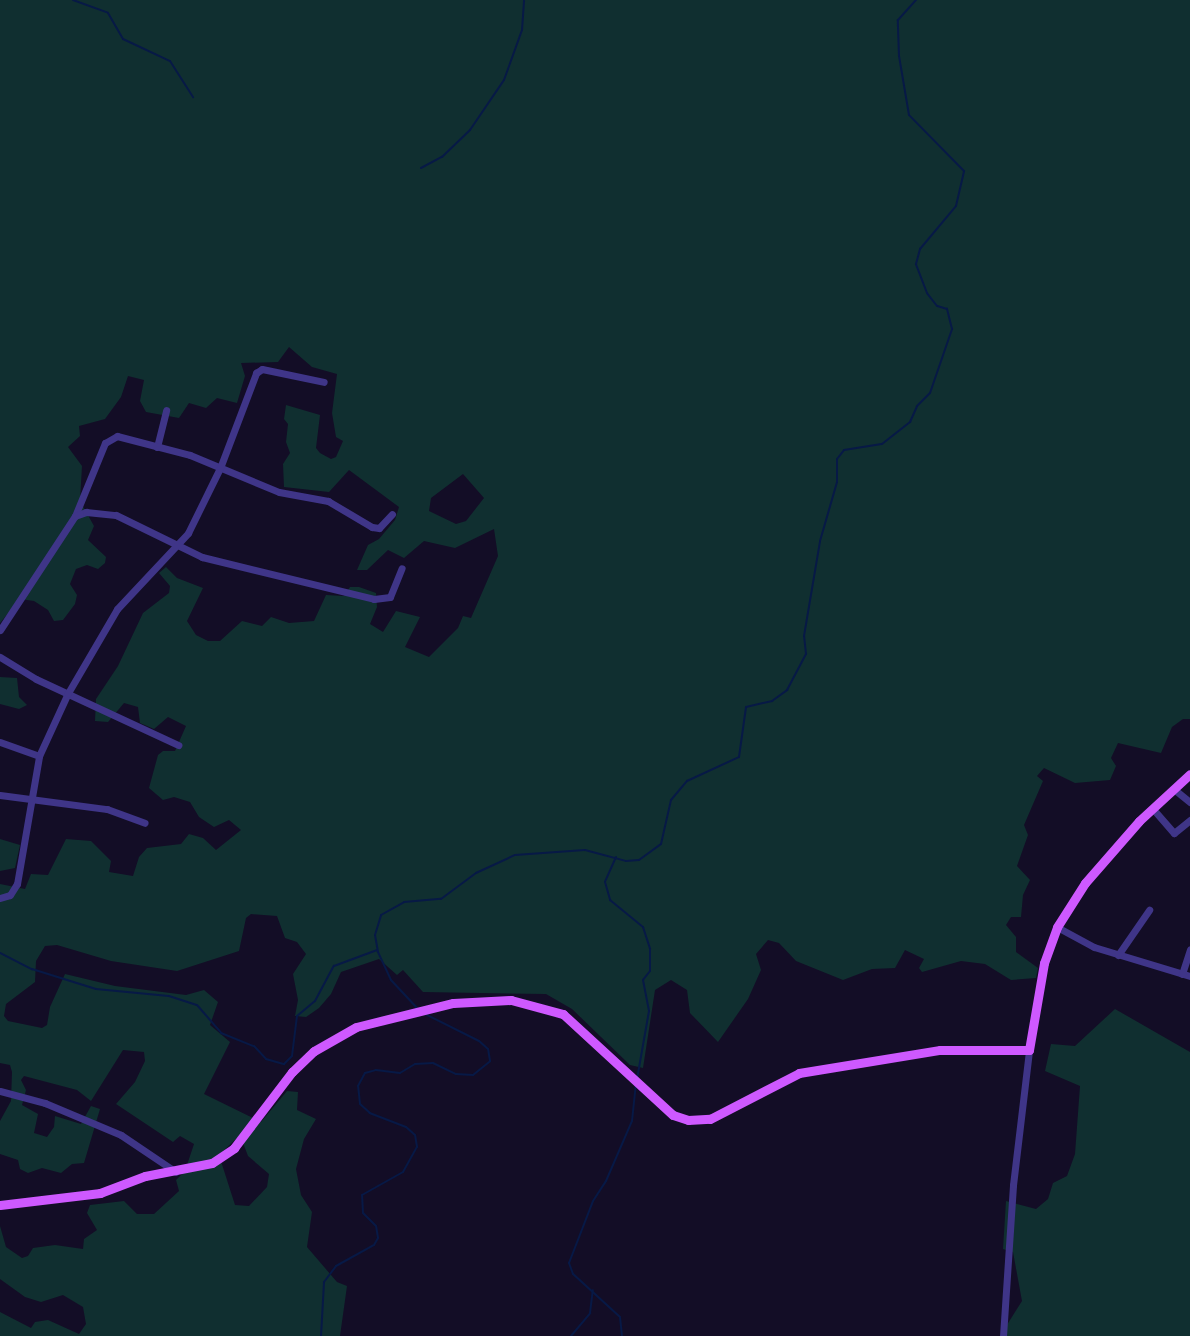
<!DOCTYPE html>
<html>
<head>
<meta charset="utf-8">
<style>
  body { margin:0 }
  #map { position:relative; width:1190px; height:1336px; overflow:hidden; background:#130d26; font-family:"Varela Round",sans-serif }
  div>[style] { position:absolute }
  .green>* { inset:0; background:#102f30 }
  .stream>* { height:2px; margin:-1px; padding:0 1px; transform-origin:1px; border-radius:1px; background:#071946 }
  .minor>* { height:7px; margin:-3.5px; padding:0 3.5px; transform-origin:3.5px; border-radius:3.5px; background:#3f3588 }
  .major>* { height:9px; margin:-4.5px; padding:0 4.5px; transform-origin:4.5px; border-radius:4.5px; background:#ce59ff }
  span { translate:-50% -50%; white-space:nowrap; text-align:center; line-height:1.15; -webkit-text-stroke:5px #130d26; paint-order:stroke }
</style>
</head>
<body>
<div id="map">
  <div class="green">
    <div style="clip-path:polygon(evenodd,0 0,1190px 0,1190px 719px,1183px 719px,1172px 727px,1161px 753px,1118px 743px,1111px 758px,1116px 766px,1110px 780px,1075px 783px,1044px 768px,1037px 776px,1043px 781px,1024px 825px,1028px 835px,1017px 866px,1030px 880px,1023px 895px,1021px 917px,1011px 917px,1006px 925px,1016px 937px,1016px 952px,1038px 968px,1036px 978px,1011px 980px,985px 964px,961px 961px,922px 972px,919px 968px,924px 959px,905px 950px,895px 968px,872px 969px,843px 980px,796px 961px,779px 943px,768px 940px,756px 954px,761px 970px,748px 999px,718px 1042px,690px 1013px,687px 990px,671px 980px,655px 990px,643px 1068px,630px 1065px,572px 1009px,546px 994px,423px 992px,403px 970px,397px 975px,379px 959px,341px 972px,331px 994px,319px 1008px,306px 1017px,295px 1016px,298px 1000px,293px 974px,306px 954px,297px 942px,285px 938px,277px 916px,251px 914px,246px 918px,239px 951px,177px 971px,111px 961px,57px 945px,45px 946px,36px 961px,35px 982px,6px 1004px,4px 1016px,8px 1021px,42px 1028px,47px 1025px,50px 1007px,65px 974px,115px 986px,186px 995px,204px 990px,218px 1002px,210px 1025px,230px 1042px,204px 1094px,261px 1122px,287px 1091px,298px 1092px,297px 1110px,316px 1119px,304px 1139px,296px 1169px,301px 1195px,312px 1212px,307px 1247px,337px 1282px,347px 1286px,340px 1336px,0 1336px,0 1312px,31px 1328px,35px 1322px,48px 1320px,79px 1334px,86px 1324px,83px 1307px,63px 1295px,41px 1302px,25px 1297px,0 1279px,0 1226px,6px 1247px,22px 1258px,28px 1256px,33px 1248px,55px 1245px,83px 1249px,84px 1239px,97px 1230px,87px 1213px,90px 1205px,124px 1201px,137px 1214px,154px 1214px,179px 1191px,176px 1180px,185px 1171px,194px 1144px,180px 1136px,173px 1142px,116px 1104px,135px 1082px,145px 1061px,144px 1052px,123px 1050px,91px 1101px,77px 1090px,24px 1076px,21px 1080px,26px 1090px,22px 1105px,38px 1114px,34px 1133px,47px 1137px,54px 1127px,55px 1116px,81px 1124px,91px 1106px,100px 1109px,84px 1163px,72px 1164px,61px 1173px,42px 1168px,28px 1173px,20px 1169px,18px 1160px,0 1154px,0 1121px,11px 1101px,12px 1072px,10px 1065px,0 1063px,0 884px,25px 889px,31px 874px,48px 875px,66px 839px,91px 841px,111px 861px,109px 872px,133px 876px,139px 857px,147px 848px,181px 844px,189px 834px,203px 838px,216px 850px,241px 830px,229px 820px,214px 827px,199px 817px,190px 802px,174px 797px,163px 800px,149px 788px,158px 755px,163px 751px,175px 751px,186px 726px,168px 717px,154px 729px,140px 723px,138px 707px,124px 703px,108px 722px,95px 721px,96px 699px,118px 666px,143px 613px,169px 593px,170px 586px,159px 573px,166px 567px,177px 578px,203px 588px,187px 621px,196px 635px,208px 641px,220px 641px,242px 621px,262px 626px,271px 617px,289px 623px,314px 621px,326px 595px,344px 596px,350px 587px,359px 587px,376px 593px,377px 607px,370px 624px,383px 632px,396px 611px,420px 617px,405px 647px,429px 657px,458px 628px,463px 616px,471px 618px,498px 556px,494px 529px,455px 548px,424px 541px,404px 558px,388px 550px,367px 570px,357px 570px,368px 545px,379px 539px,395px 520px,399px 507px,349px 470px,329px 492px,284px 487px,283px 464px,290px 453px,286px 442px,288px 424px,284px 419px,286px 405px,320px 415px,316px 448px,320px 453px,331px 459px,336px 457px,343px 441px,336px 437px,332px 413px,337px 374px,312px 367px,289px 347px,278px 362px,241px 363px,245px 376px,237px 403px,217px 398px,206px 408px,189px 403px,179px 418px,146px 412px,140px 401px,144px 380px,128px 376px,121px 397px,105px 419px,79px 426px,80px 436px,68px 447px,82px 466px,80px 501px,94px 526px,88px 540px,106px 557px,105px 563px,98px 569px,87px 565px,76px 569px,70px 584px,77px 595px,75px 604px,63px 620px,54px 621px,48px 610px,34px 601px,20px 599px,0 623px,0 0,463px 474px,484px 498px,466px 521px,456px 524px,429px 511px,431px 498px,463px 474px,0 0,240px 1135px,248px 1156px,269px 1174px,267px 1187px,249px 1206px,235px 1205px,219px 1155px,240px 1135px)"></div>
    <div style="clip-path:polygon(0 677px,17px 678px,19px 697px,27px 705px,19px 709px,0 704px)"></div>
    <div style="clip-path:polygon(0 839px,20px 845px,15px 868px,0 871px)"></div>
    <div style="clip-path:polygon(1115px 1009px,1190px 1052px,1190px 1336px,1000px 1336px,1022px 1301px,1013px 1252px,1003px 1249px,1006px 1201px,1036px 1209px,1048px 1199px,1053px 1183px,1067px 1176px,1075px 1154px,1080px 1086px,1045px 1071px,1051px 1044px,1075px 1046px)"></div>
  </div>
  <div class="stream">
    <div style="left:73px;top:0;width:37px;rotate:20deg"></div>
    <div style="left:108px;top:13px;width:30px;rotate:60deg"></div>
    <div style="left:123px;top:39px;width:52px;rotate:25.1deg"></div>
    <div style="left:170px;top:61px;width:43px;rotate:57.4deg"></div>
    <div style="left:421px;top:168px;width:24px;rotate:-28deg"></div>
    <div style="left:442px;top:157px;width:39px;rotate:-44deg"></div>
    <div style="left:470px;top:130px;width:60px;rotate:-55.8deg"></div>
    <div style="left:504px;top:80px;width:53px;rotate:-70.2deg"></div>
    <div style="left:522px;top:30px;width:30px;rotate:-86deg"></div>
    <div style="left:616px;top:857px;width:27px;rotate:114deg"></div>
    <div style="left:605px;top:882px;width:19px;rotate:74deg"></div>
    <div style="left:610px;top:900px;width:43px;rotate:39.3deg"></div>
    <div style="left:643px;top:927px;width:23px;rotate:72deg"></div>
    <div style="left:650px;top:949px;width:22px;rotate:90deg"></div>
    <div style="left:650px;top:971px;width:11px;rotate:128deg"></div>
    <div style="left:643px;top:980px;width:32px;rotate:79deg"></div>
    <div style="left:649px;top:1011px;width:69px;rotate:100deg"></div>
    <div style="left:0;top:953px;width:36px;rotate:27deg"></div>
    <div style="left:32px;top:969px;width:67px;rotate:17.4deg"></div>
    <div style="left:96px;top:989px;width:73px;rotate:5.5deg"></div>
    <div style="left:169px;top:996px;width:29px;rotate:18deg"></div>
    <div style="left:197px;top:1005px;width:37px;rotate:49deg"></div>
    <div style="left:221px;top:1033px;width:35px;rotate:22deg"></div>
    <div style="left:254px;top:1046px;width:18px;rotate:47deg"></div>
    <div style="left:266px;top:1059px;width:19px;rotate:16deg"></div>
    <div style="left:284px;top:1064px;width:11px;rotate:-45deg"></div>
    <div style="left:292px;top:1056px;width:40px;rotate:-82.9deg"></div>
    <div style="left:297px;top:1016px;width:23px;rotate:-40deg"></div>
    <div style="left:315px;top:1001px;width:40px;rotate:-62deg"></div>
    <div style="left:334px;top:966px;width:46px;rotate:-20.4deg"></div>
    <div style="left:418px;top:1009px;width:40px;rotate:-133deg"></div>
    <div style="left:391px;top:980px;width:31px;rotate:-115deg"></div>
    <div style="left:378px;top:952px;width:17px;rotate:-100deg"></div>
    <div style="left:375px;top:935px;width:21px;rotate:-73deg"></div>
    <div style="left:381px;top:915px;width:26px;rotate:-29deg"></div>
    <div style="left:404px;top:902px;width:37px;rotate:-5deg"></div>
    <div style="left:441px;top:899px;width:44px;rotate:-36.6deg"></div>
    <div style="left:476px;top:873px;width:43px;rotate:-24.8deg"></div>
    <div style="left:515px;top:855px;width:70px;rotate:-4.1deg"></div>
    <div style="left:585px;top:850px;width:42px;rotate:15deg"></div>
    <div style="left:626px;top:861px;width:13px;rotate:-4deg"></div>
    <div style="left:639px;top:860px;width:27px;rotate:-36deg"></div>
    <div style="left:661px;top:844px;width:45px;rotate:-77.2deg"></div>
    <div style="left:671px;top:800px;width:25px;rotate:-50deg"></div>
    <div style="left:687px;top:781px;width:57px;rotate:-24.8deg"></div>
    <div style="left:739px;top:757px;width:50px;rotate:-82deg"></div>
    <div style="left:746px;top:707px;width:27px;rotate:-13deg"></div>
    <div style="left:772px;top:701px;width:19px;rotate:-36deg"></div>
    <div style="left:787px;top:690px;width:41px;rotate:-62.2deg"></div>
    <div style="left:806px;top:654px;width:18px;rotate:-96deg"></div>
    <div style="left:804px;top:636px;width:96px;rotate:-80.4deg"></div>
    <div style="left:820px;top:541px;width:61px;rotate:-73.9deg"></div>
    <div style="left:837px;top:482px;width:23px;rotate:-90deg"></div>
    <div style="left:837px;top:459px;width:11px;rotate:-52deg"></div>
    <div style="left:844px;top:450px;width:38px;rotate:-9deg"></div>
    <div style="left:882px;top:444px;width:36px;rotate:-38deg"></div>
    <div style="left:910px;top:422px;width:17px;rotate:-66deg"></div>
    <div style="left:917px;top:406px;width:18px;rotate:-45deg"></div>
    <div style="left:930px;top:393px;width:68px;rotate:-71deg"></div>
    <div style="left:952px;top:329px;width:21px;rotate:-104deg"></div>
    <div style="left:947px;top:309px;width:10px;rotate:-163deg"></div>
    <div style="left:937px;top:306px;width:16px;rotate:-128deg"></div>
    <div style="left:927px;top:293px;width:31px;rotate:-111deg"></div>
    <div style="left:916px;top:264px;width:16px;rotate:-75deg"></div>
    <div style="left:920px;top:249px;width:56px;rotate:-50.1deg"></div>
    <div style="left:956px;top:206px;width:36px;rotate:-77deg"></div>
    <div style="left:964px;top:171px;width:78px;rotate:-134.5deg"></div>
    <div style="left:909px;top:115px;width:60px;rotate:-99.6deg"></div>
    <div style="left:899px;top:56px;width:36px;rotate:-92deg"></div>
    <div style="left:898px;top:20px;width:27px;rotate:-48deg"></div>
    <div style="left:321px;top:1336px;width:54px;rotate:-86.8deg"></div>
    <div style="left:324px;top:1282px;width:20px;rotate:-53deg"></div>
    <div style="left:336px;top:1266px;width:43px;rotate:-28.9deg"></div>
    <div style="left:374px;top:1245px;width:8px;rotate:-60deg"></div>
    <div style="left:378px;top:1238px;width:12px;rotate:-99deg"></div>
    <div style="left:376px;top:1226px;width:18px;rotate:-135deg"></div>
    <div style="left:363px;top:1213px;width:18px;rotate:-93deg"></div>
    <div style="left:362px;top:1195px;width:47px;rotate:-29.3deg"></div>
    <div style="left:403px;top:1172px;width:29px;rotate:-61deg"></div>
    <div style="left:417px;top:1147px;width:12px;rotate:-99deg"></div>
    <div style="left:415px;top:1135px;width:12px;rotate:-138deg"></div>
    <div style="left:406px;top:1127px;width:39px;rotate:-159deg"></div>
    <div style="left:370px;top:1113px;width:13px;rotate:-138deg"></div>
    <div style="left:360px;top:1104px;width:18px;rotate:-96deg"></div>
    <div style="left:358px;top:1086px;width:15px;rotate:-62deg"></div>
    <div style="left:365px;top:1073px;width:11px;rotate:-15deg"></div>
    <div style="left:376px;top:1070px;width:24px;rotate:7deg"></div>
    <div style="left:400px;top:1073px;width:17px;rotate:-31deg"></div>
    <div style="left:415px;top:1064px;width:18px;rotate:-3deg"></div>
    <div style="left:433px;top:1063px;width:25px;rotate:26deg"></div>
    <div style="left:456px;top:1074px;width:17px;rotate:3deg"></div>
    <div style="left:473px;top:1075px;width:22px;rotate:-39deg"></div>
    <div style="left:490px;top:1061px;width:12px;rotate:-99deg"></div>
    <div style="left:488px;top:1049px;width:12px;rotate:-138deg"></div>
    <div style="left:479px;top:1041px;width:60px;rotate:-153.4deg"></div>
    <div style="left:571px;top:1336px;width:30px;rotate:-50deg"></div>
    <div style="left:590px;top:1313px;width:23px;rotate:-83deg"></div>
    <div style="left:622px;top:1336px;width:19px;rotate:-96deg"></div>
    <div style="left:620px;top:1317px;width:64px;rotate:-137.5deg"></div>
    <div style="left:573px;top:1274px;width:12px;rotate:-110deg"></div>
    <div style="left:569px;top:1263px;width:66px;rotate:-68.8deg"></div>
    <div style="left:593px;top:1201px;width:24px;rotate:-57deg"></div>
    <div style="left:606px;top:1181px;width:65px;rotate:-66.6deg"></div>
    <div style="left:632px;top:1121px;width:36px;rotate:-84deg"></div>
  </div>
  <div class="minor">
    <div style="left:157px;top:447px;width:38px;rotate:-76deg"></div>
    <div style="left:75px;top:516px;width:79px;rotate:-67.7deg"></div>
    <div style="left:105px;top:443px;width:14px;rotate:-30deg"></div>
    <div style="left:117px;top:436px;width:75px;rotate:14.6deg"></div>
    <div style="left:190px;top:455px;width:96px;rotate:22.6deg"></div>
    <div style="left:279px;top:492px;width:50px;rotate:10.4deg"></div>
    <div style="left:328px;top:501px;width:51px;rotate:30.6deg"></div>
    <div style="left:372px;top:527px;width:7px;rotate:8deg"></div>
    <div style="left:379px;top:528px;width:19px;rotate:-47deg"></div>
    <div style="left:0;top:630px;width:136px;rotate:-56.7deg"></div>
    <div style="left:75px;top:516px;width:12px;rotate:-20deg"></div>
    <div style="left:86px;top:512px;width:30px;rotate:6deg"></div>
    <div style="left:116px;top:515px;width:96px;rotate:26deg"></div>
    <div style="left:202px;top:557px;width:177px;rotate:13.7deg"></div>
    <div style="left:374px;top:599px;width:16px;rotate:-7deg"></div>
    <div style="left:390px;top:597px;width:31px;rotate:-68deg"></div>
    <div style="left:0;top:657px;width:42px;rotate:31.4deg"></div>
    <div style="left:36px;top:679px;width:157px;rotate:24.9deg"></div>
    <div style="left:0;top:742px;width:41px;rotate:19.7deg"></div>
    <div style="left:1175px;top:790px;width:19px;rotate:39deg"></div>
    <div style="left:0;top:795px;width:108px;rotate:7.5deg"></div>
    <div style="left:107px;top:809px;width:40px;rotate:20.2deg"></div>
    <div style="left:1153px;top:809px;width:32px;rotate:49deg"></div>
    <div style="left:1174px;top:833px;width:21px;rotate:-39deg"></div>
    <div style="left:0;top:898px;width:10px;rotate:-17deg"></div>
    <div style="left:10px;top:895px;width:13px;rotate:-58deg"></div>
    <div style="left:17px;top:884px;width:130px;rotate:-80.2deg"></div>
    <div style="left:39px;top:756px;width:69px;rotate:-65.3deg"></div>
    <div style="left:68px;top:693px;width:97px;rotate:-59.7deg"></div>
    <div style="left:117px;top:609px;width:104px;rotate:-46.9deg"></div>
    <div style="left:188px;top:533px;width:72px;rotate:-63.8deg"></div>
    <div style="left:220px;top:468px;width:102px;rotate:-69.2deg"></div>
    <div style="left:256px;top:373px;width:7px;rotate:-34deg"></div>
    <div style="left:262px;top:369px;width:63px;rotate:11.8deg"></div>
    <div style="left:1057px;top:927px;width:42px;rotate:28.4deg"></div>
    <div style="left:1094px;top:947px;width:100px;rotate:16.8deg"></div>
    <div style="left:1118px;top:955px;width:55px;rotate:-55.4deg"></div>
    <div style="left:1182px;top:974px;width:26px;rotate:-72deg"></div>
    <div style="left:0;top:1091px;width:47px;rotate:14.9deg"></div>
    <div style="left:45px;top:1103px;width:82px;rotate:22.8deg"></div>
    <div style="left:121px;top:1135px;width:66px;rotate:33.9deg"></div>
    <div style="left:1003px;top:1336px;width:151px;rotate:-86.2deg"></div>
    <div style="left:1013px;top:1185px;width:136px;rotate:-83.2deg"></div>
  </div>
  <div class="major">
    <div style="left:0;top:1205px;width:101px;rotate:-6.8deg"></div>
    <div style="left:100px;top:1193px;width:48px;rotate:-20.7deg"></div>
    <div style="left:145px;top:1176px;width:68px;rotate:-11deg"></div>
    <div style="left:212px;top:1163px;width:27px;rotate:-34deg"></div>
    <div style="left:234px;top:1148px;width:96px;rotate:-52.7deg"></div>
    <div style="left:292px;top:1072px;width:30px;rotate:-44deg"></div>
    <div style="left:314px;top:1051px;width:48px;rotate:-29.7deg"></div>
    <div style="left:356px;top:1027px;width:100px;rotate:-13.9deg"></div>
    <div style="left:453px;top:1003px;width:58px;rotate:-3deg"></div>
    <div style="left:511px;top:1000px;width:54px;rotate:15.1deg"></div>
    <div style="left:563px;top:1014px;width:149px;rotate:42.6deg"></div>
    <div style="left:673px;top:1115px;width:16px;rotate:18deg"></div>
    <div style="left:688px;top:1120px;width:22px;rotate:-3deg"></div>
    <div style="left:710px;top:1119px;width:100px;rotate:-27.3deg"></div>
    <div style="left:799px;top:1073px;width:143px;rotate:-9.3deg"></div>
    <div style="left:940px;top:1050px;width:89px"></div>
    <div style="left:1029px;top:1050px;width:88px;rotate:-80.2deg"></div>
    <div style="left:1044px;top:963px;width:38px;rotate:-70deg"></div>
    <div style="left:1057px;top:927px;width:52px;rotate:-57.5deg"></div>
    <div style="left:1085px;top:883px;width:82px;rotate:-48.9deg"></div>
    <div style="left:1139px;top:821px;width:69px;rotate:-42.7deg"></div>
  </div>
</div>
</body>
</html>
